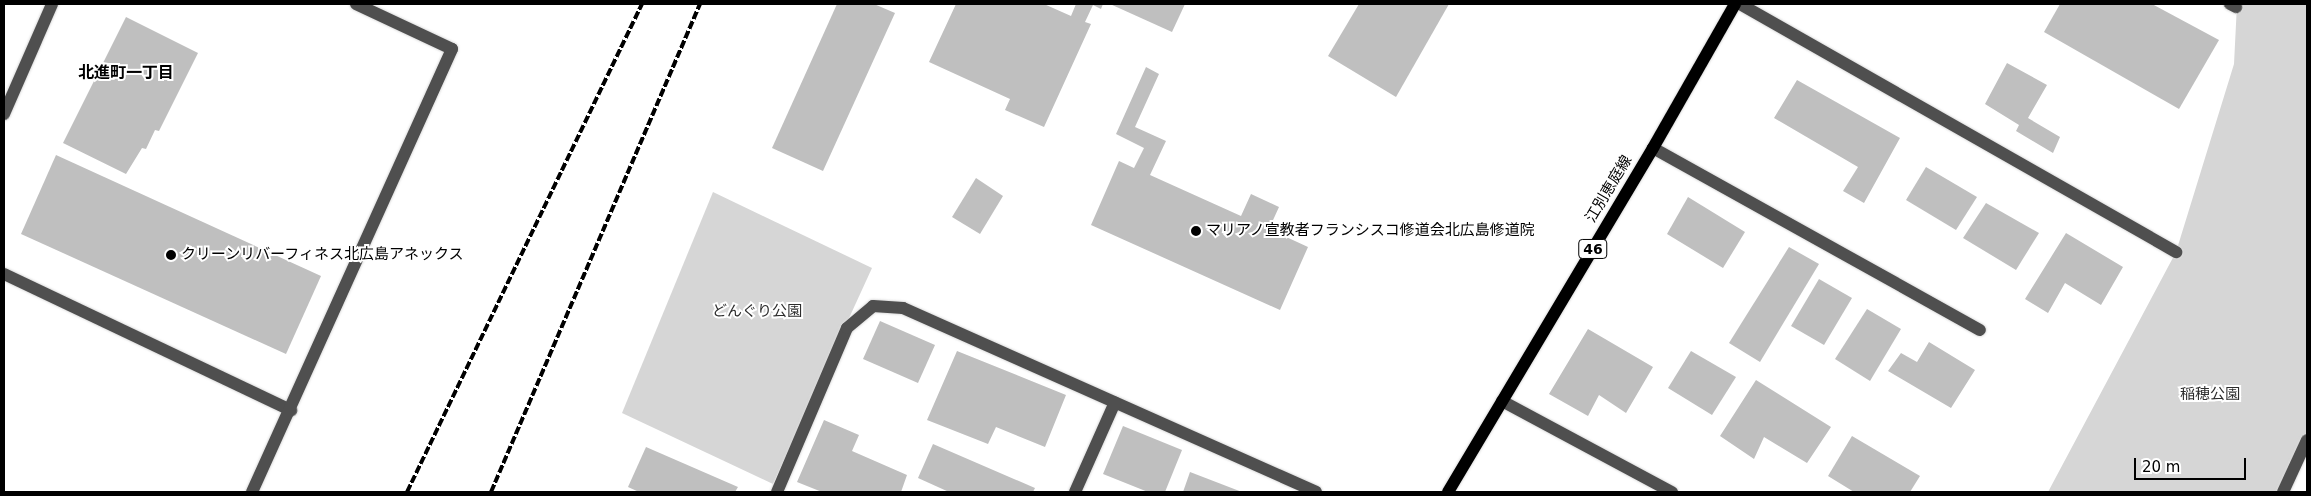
<!DOCTYPE html>
<html>
<head>
<meta charset="utf-8">
<style>
  body { margin:0 }
  #map { position:relative; width:2311px; height:496px; overflow:hidden; background:#fff; font-family:"DejaVu Sans","Noto Sans JP",sans-serif }
  div>[style] { position:absolute }
  .green>* { inset:0; background:#d6d6d6 }
  .building>* { inset:0; background:#bfbfbf }
  .roads { filter:drop-shadow(0 0 1px #dbdbdb) drop-shadow(0 0 1px #dbdbdb) }
  .minor>* { height:12px; margin:-6px; padding:0 6px; transform-origin:6px; border-radius:6px; background:#4f4f4f }
  .major>* { height:12px; margin:-6px; padding:0 6px; transform-origin:6px; border-radius:6px; background:#000 }
  .rail>* { height:4px; margin-top:-2px; transform-origin:0; background:repeating-linear-gradient(90deg,#000 0 8px,transparent 0 10.5px) }
  .dots>* { width:14px; height:14px; translate:-50% -50%; box-sizing:border-box; border:2px solid #fff; border-radius:50% }
  span { translate:-50% -50%; white-space:nowrap; text-align:center; line-height:1.15; -webkit-text-stroke:4px #fff; paint-order:stroke }
  .shield-label span { padding:1px 4px; background:#fff; border:1px solid; border-radius:4px; -webkit-text-stroke-width:0 }
  .shield-label { font-size:14px; color:#000; font-weight:700 }
  .street-label { font-size:15px; color:#000 }
  .poi-label { font-size:15px; color:#000 }
  .left { translate:0 -50%; text-align:left }
  .park-label { font-size:15px; color:#2d2d2d }
  .neighbourhood-label { font-size:16px; color:#000; font-weight:700 }
  .frame { position:absolute; inset:0; border:5px solid #000; pointer-events:none }
  .scale { position:absolute; left:2134px; top:458px; width:112px; height:22px; box-sizing:border-box; border:2px solid #000; border-top:0; padding-left:6px; font-size:15px; line-height:18px; white-space:nowrap; color:#000; -webkit-text-stroke:4px #fff; paint-order:stroke }
</style>
</head>
<body>
<div id="map">
  <div class="green">
    <div style="clip-path:polygon(2237px 4px,2307px 4px,2307px 440px,2283px 492px,2048px 492px,2176px 252px,2234px 64px)"></div>
    <div style="clip-path:polygon(713px 192px,872px 268px,773px 484px,622px 413px)"></div>
  </div>
  <div class="building">
    <div style="clip-path:polygon(837px 4px,874px 4px,895px 13px,823px 171px,772px 148px)"></div>
    <div style="clip-path:polygon(956px 4px,1044px 4px,1071px 16px,1076px 4px,1103px 4px,1101px 9px,1093px 5px,1085px 22px,1091px 24px,1044px 127px,1005px 110px,1010px 99px,929px 62px)"></div>
    <div style="clip-path:polygon(1110px 4px,1185px 4px,1172px 32px)"></div>
    <div style="clip-path:polygon(1359px 4px,1449px 4px,1396px 97px,1328px 56px)"></div>
    <div style="clip-path:polygon(2060px 4px,2152px 4px,2219px 40px,2179px 109px,2044px 32px)"></div>
    <div style="clip-path:polygon(126px 17px,198px 53px,159px 131px,155px 130px,146px 149px,142px 148px,126px 174px,63px 143px)"></div>
    <div style="clip-path:polygon(2007px 63px,2047px 85px,2028px 118px,2060px 137px,2053px 153px,2016px 131px,2019px 125px,1985px 104px)"></div>
    <div style="clip-path:polygon(1146px 67px,1159px 74px,1135px 127px,1166px 141px,1150px 175px,1241px 216px,1251px 194px,1279px 207px,1269px 229px,1308px 247px,1280px 310px,1091px 225px,1119px 161px,1134px 168px,1144px 148px,1116px 134px)"></div>
    <div style="clip-path:polygon(1797px 80px,1900px 138px,1864px 203px,1843px 191px,1858px 167px,1774px 118px)"></div>
    <div style="clip-path:polygon(56px 155px,321px 276px,286px 354px,21px 234px)"></div>
    <div style="clip-path:polygon(1926px 167px,1977px 197px,1956px 230px,1906px 200px)"></div>
    <div style="clip-path:polygon(976px 178px,1003px 196px,980px 234px,952px 217px)"></div>
    <div style="clip-path:polygon(1688px 197px,1745px 232px,1723px 268px,1667px 234px)"></div>
    <div style="clip-path:polygon(1986px 203px,2039px 233px,2016px 270px,1963px 238px)"></div>
    <div style="clip-path:polygon(2066px 233px,2123px 267px,2101px 305px,2065px 283px,2048px 313px,2025px 299px)"></div>
    <div style="clip-path:polygon(1789px 247px,1819px 264px,1760px 362px,1729px 343px)"></div>
    <div style="clip-path:polygon(1819px 279px,1852px 298px,1824px 345px,1791px 326px)"></div>
    <div style="clip-path:polygon(1867px 309px,1901px 329px,1870px 381px,1835px 359px)"></div>
    <div style="clip-path:polygon(880px 321px,935px 345px,918px 383px,863px 359px)"></div>
    <div style="clip-path:polygon(1588px 329px,1653px 367px,1626px 413px,1599px 395px,1588px 416px,1549px 394px)"></div>
    <div style="clip-path:polygon(1929px 342px,1975px 370px,1951px 408px,1888px 371px,1901px 353px,1917px 362px)"></div>
    <div style="clip-path:polygon(957px 351px,1066px 395px,1045px 447px,996px 427px,988px 444px,927px 420px)"></div>
    <div style="clip-path:polygon(1691px 351px,1736px 377px,1712px 415px,1668px 388px)"></div>
    <div style="clip-path:polygon(1756px 380px,1831px 427px,1807px 463px,1764px 437px,1754px 459px,1720px 436px)"></div>
    <div style="clip-path:polygon(824px 420px,859px 435px,852px 451px,907px 475px,901px 492px,822px 492px,797px 482px)"></div>
    <div style="clip-path:polygon(1123px 426px,1182px 450px,1165px 492px,1148px 492px,1103px 474px)"></div>
    <div style="clip-path:polygon(1852px 436px,1920px 476px,1910px 492px,1854px 492px,1828px 476px)"></div>
    <div style="clip-path:polygon(933px 444px,1035px 488px,1033px 492px,949px 492px,918px 478px)"></div>
    <div style="clip-path:polygon(646px 447px,738px 487px,735px 492px,639px 492px,628px 487px)"></div>
    <div style="clip-path:polygon(1190px 472px,1242px 492px,1183px 492px)"></div>
  </div>
  <div class="roads">
    <div class="minor">
      <div style="left:1740px;top:4px;width:502px;rotate:29.63deg"></div>
      <div style="left:2230px;top:4px;width:7px;rotate:27deg"></div>
      <div style="left:4px;top:114px;width:120px;rotate:-66.4deg"></div>
      <div style="left:1653px;top:148px;width:374px;rotate:29.1deg"></div>
      <div style="left:4px;top:274px;width:318px;rotate:25.4deg"></div>
      <div style="left:1502px;top:401px;width:193px;rotate:28.2deg"></div>
      <div style="left:252px;top:492px;width:486px;rotate:-65.7deg"></div>
      <div style="left:452px;top:49px;width:106px;rotate:-154.9deg"></div>
      <div style="left:777px;top:492px;width:178px;rotate:-66.9deg"></div>
      <div style="left:847px;top:328px;width:34px;rotate:-40deg"></div>
      <div style="left:873px;top:306px;width:30px;rotate:4deg"></div>
      <div style="left:903px;top:308px;width:452px;rotate:24deg"></div>
      <div style="left:1075px;top:492px;width:98px;rotate:-66deg"></div>
      <div style="left:2283px;top:492px;width:57px;rotate:-65.2deg"></div>
    </div>
    <div class="major">
      <div style="left:1448px;top:492px;width:400px;rotate:-59.2deg"></div>
      <div style="left:1653px;top:148px;width:166px;rotate:-60.3deg"></div>
    </div>
  </div>
  <div class="rail">
    <div style="left:407px;top:492px;width:542px;rotate:-64.29deg"></div>
    <div style="left:491px;top:492px;width:531px;rotate:-66.82deg"></div>
  </div>
  <div class="dots">
    <div style="left:1196px;top:231px;background:#000"></div>
    <div style="left:171px;top:255px;background:#000"></div>
  </div>
  <div class="shield-label">
    <span style="left:1593px;top:249px">46</span>
  </div>
  <div class="street-label">
    <span style="left:1609px;top:189px;rotate:-59deg">江別恵庭線</span>
  </div>
  <div class="poi-label">
    <span class="left" style="left:1206px;top:231px">マリアノ宣教者フランシスコ修道会北広島修道院</span>
    <span class="left" style="left:181px;top:255px">クリーンリバーフィネス北広島アネックス</span>
  </div>
  <div class="park-label">
    <span style="left:757px;top:312px">どんぐり公園</span>
    <span style="left:2210px;top:395px">稲穂公園</span>
  </div>
  <div class="neighbourhood-label">
    <span style="left:126px;top:73px">北進町一丁目</span>
  </div>
  <div class="frame"></div>
  <div class="scale">20 m</div>
</div>
</body>
</html>
